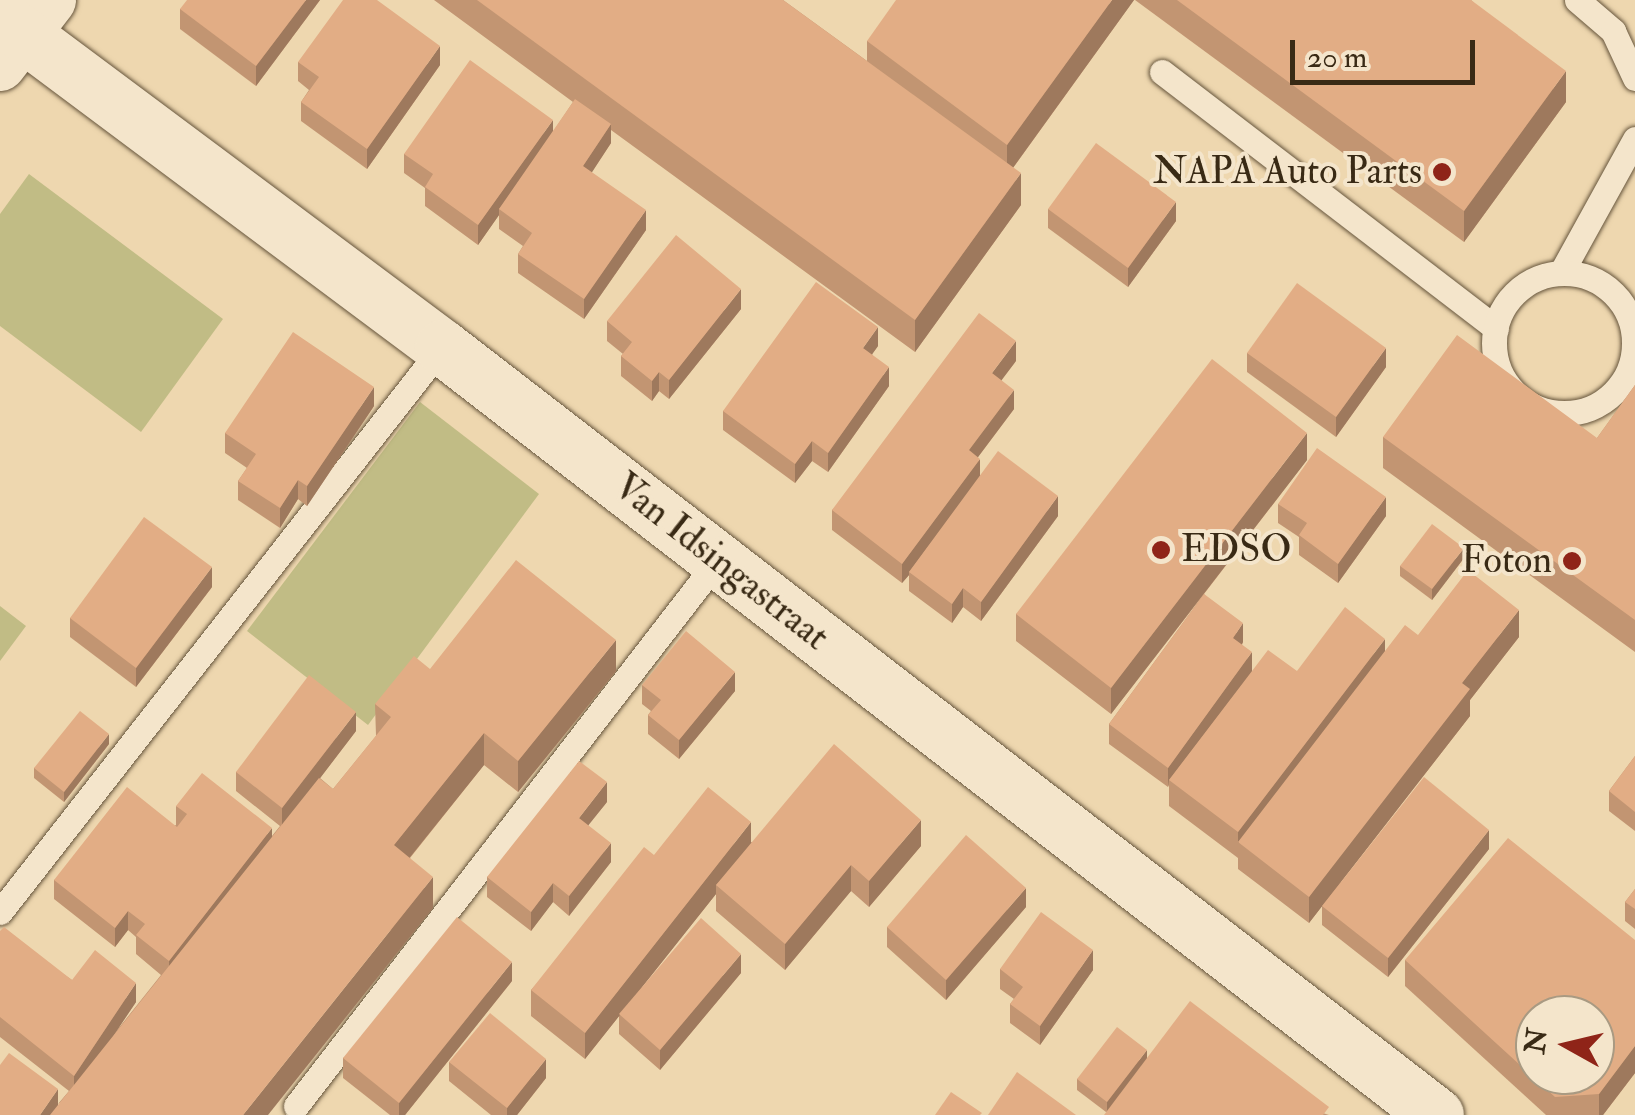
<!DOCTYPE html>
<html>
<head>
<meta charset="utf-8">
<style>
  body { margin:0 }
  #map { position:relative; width:1635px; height:1115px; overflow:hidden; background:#eed7af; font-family:"IM FELL Double Pica",serif }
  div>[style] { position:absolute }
  .green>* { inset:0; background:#c1bc85 }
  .roads { filter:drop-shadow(0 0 2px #66553c) drop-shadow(0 0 2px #66553c) }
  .lane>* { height:25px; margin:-12.5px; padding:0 12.5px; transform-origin:12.5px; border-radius:12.5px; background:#f4e5cb }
  .lane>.ring { margin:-12.5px; padding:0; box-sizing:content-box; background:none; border:25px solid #f4e5cb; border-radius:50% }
  .street>* { height:52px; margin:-26px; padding:0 26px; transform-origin:26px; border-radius:26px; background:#f4e5cb }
  .secondary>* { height:55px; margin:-27.5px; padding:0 27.5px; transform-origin:27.5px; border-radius:27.5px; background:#f4e5cb }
  .wall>* { inset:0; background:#c29572 }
  .shaded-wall>* { inset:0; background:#9e795d }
  .building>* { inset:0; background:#e2ad85 }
  .dots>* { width:28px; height:28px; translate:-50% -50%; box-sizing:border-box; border:5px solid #f4e5cb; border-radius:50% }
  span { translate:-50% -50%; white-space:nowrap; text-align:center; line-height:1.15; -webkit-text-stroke:8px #f4e5cb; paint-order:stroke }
  .poi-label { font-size:38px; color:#392a15 }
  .right { translate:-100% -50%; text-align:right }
  .left { translate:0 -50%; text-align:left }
  .street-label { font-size:38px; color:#392a15 }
  .north { position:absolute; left:1515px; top:995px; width:100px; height:100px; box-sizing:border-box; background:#f4e5cb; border:2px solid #a99a82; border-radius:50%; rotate:278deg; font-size:28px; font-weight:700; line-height:40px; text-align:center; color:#392a15 }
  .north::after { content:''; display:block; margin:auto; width:35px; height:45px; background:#8f2418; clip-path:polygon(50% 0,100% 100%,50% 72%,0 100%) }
  .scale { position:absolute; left:1290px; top:40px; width:185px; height:45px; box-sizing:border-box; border:5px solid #392a15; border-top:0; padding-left:12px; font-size:30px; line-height:35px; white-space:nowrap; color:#392a15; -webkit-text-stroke:8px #f4e5cb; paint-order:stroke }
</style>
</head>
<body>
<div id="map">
  <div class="green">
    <div style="clip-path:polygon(29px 174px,223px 319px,141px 432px,0 326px,0 214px)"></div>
    <div style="clip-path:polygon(420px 402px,539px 494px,368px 725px,247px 631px)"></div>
    <div style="clip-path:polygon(0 606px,26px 626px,0 661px)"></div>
  </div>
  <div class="roads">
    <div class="lane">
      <div style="left:1577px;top:0;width:48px;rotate:40.7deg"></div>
      <div style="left:1613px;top:31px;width:52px;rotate:64.9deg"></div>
      <div style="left:1162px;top:72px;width:421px;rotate:37.5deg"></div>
      <div style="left:1561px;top:273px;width:153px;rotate:-61.1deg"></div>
      <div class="ring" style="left:1494px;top:273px;width:115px;height:115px"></div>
      <div style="left:0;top:912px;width:717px;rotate:-51.96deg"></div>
      <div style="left:296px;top:1106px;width:690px;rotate:-52.3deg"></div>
    </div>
    <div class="street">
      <div style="left:0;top:65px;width:82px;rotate:-52.4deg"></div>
    </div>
    <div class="secondary">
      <div style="left:0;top:17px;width:552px;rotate:36.75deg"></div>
      <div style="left:442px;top:347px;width:1256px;rotate:37.69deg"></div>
    </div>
  </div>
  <div class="wall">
    <div style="clip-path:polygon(320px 0,256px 86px,180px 29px,180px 9px)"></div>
    <div style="clip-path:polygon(434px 0,783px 0,867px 61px,867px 41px,1134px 0,1013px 168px,1021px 205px,915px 352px,611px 130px,611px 143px,591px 173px,646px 230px,584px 319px,518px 273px,518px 254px,523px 246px,499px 229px,499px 215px,478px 245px,425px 206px,425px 188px,404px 173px,404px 154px,553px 132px,573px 102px)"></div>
    <div style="clip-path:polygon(1135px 0,1471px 0,1566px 102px,1464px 242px)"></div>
    <div style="clip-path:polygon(298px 62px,440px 65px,367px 169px,301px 121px,301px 102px,309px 90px,298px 81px)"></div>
    <div style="clip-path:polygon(1048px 209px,1176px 221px,1128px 287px,1048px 228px)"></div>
    <div style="clip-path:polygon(741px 309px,669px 399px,659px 391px,652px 401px,621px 376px,621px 356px,623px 354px,607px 341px,607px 321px)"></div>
    <div style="clip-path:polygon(878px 346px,872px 354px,889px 386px,828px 472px,812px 461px,795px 483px,723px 430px,723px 411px)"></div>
    <div style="clip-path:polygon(1247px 353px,1386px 367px,1336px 437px,1247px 372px)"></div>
    <div style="clip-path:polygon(1016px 361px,1001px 380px,1014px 409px,978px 457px,980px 475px,1058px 516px,981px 621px,963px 607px,952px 623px,909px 591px,909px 575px,902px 583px,832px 530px,832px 510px)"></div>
    <div style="clip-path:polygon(1635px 385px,1635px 652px,1383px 468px,1383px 437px,1597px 438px)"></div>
    <div style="clip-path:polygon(374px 406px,307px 506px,298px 499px,280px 528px,238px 500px,238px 481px,247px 468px,225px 453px,225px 433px)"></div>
    <div style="clip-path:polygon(1307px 460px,1204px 594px,1243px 642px,1242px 645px,1252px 671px,1297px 671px,1385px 652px,1418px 635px,1519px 637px,1470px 700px,1470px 716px,1341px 882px,1489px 849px,1388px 977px,1322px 925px,1322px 906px,1309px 923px,1238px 869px,1238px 858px,1169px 806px,1169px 785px,1168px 787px,1109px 744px,1109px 724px,1204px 594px,1111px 714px,1016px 641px,1016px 614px)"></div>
    <div style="clip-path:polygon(1278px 504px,1386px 516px,1338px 583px,1299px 555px,1299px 537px,1278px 523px)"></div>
    <div style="clip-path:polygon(1464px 558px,1432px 600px,1400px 576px,1400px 566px)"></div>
    <div style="clip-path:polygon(212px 587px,136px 687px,70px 637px,70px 618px)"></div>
    <div style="clip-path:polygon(430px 669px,616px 671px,518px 792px,484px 765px,410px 858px,433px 908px,58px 1104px,69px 1091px,0 1037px,0 931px,72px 980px,136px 1002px,114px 1034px,161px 975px,136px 954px,136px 937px,128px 930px,115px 947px,54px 899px,54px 880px,176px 825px,176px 806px,272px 836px,280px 826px,236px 791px,236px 772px,356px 731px,320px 778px,333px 789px,376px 736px,375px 704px)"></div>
    <div style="clip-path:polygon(642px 685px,735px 691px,679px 759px,648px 734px,648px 715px,651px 711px,642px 704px)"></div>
    <div style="clip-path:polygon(109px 744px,64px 802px,34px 778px,34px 768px)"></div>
    <div style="clip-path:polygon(1635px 756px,1635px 831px,1609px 811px,1609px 791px)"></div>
    <div style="clip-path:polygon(607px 802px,588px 825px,611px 862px,569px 916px,553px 902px,531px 931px,487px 897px,487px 877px)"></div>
    <div style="clip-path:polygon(751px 842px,921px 846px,869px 907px,851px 891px,785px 970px,716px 911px,716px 894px,642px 987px,741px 973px,660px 1070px,619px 1034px,619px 1016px,585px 1059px,531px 1016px,531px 990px,654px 855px)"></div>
    <div style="clip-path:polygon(1635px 889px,1635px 929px,1625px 921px,1625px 902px)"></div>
    <div style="clip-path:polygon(1026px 907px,946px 1000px,887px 947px,887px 927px)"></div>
    <div style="clip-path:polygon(1635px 940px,1635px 1073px,1603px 1115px,1546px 1115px,1405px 986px,1405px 960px)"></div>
    <div style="clip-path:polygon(1000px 969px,1093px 970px,1040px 1045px,1010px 1023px,1010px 1004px,1014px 999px,1000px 989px)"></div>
    <div style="clip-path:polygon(512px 981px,405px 1115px,390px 1115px,343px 1078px,343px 1058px)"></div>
    <div style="clip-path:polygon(1147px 1058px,1329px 1115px,1106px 1112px,1077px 1090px,1077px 1079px)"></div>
    <div style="clip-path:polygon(449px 1062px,546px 1078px,517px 1115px,491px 1115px,449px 1081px)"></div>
  </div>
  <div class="shaded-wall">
    <div style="clip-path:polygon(306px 0,320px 0,256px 86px,256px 66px)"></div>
    <div style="clip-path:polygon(1112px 0,1134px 0,1007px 176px,1007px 145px)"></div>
    <div style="clip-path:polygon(440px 46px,440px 65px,367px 169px,367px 149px)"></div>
    <div style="clip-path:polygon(1566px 71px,1566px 102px,1464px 242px,1464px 211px)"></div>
    <div style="clip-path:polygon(553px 120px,553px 139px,499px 209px,499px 215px,478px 245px,478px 225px)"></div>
    <div style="clip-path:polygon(611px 124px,611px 143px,583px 186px,583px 166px)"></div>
    <div style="clip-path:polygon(1021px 173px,1021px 205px,915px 352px,915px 320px)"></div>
    <div style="clip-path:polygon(1176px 202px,1176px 221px,1128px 287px,1128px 268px)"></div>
    <div style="clip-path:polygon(646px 210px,646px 230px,584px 319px,584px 299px)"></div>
    <div style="clip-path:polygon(741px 289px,741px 309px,669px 399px,669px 380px)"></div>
    <div style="clip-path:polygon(878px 327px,878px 346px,863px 367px,863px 348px)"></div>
    <div style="clip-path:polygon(1016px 341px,1016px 361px,992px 393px,992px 373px)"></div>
    <div style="clip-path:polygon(1386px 348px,1386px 367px,1336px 437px,1336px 417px)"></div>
    <div style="clip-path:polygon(889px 367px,889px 386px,828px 472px,828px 453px)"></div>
    <div style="clip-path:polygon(659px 372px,659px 391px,652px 401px,652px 381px)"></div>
    <div style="clip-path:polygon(374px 387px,374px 406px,307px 506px,307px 486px)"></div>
    <div style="clip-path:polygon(1014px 390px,1014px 409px,969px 469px,969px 450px)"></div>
    <div style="clip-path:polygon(1307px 433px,1307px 460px,1111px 714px,1111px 688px)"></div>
    <div style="clip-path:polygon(812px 441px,812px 461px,795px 483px,795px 464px)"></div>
    <div style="clip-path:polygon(980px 459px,980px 478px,909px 572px,909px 575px,902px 583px,902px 564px)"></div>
    <div style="clip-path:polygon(298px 480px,298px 499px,280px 528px,280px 508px)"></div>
    <div style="clip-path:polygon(1058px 496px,1058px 516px,981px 621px,981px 602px)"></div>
    <div style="clip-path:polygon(1386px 497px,1386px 516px,1338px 583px,1338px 564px)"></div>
    <div style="clip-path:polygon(1464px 548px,1464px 558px,1432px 600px,1432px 589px)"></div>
    <div style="clip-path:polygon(212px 567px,212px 587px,136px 687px,136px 668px)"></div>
    <div style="clip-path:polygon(963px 588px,963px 607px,952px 623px,952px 604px)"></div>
    <div style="clip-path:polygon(1519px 610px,1519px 637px,1470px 700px,1470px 716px,1309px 923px,1309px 897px,1462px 683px)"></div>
    <div style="clip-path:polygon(1243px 623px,1243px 642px,1233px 658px,1233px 638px)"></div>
    <div style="clip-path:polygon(1385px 639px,1385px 665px,1238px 843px,1238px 832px)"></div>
    <div style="clip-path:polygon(616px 640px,616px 671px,518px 792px,518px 761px)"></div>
    <div style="clip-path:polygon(1252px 652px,1252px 672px,1169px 780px,1168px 787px,1168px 768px)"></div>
    <div style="clip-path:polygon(735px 672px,735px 691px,679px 759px,679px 740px)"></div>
    <div style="clip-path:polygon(356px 712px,356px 731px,282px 828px,282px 808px)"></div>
    <div style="clip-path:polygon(484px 733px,484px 765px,394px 877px,394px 845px)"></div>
    <div style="clip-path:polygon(109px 734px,109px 744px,64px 802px,64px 792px)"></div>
    <div style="clip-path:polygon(607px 782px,607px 802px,579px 837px,579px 818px)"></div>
    <div style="clip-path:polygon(921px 820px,921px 846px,869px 907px,869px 881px)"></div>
    <div style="clip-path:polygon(751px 822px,751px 848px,716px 885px,716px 894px,585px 1059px,585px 1033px)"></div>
    <div style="clip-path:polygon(272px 828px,272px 847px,169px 981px,169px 961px)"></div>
    <div style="clip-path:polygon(1489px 830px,1489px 849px,1388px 977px,1388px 958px)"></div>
    <div style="clip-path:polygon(611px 843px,611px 862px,569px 916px,569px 896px)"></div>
    <div style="clip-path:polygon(851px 865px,851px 891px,785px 970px,785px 944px)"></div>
    <div style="clip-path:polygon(433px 877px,433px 908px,268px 1115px,243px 1115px)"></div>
    <div style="clip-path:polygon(553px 883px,553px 902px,531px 931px,531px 912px)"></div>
    <div style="clip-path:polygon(1026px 888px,1026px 907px,946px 1000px,946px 980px)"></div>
    <div style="clip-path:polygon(128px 911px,128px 930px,115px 947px,115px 928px)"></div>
    <div style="clip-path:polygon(1093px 950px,1093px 970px,1040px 1045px,1040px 1026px)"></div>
    <div style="clip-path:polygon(741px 954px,741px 973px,660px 1070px,660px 1050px)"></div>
    <div style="clip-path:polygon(512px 962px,512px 981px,405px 1115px,399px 1115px,399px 1103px)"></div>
    <div style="clip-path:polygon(136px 983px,136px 1002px,74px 1095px,74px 1076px)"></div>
    <div style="clip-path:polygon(1635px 1046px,1635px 1073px,1603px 1115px,1599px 1115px,1599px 1094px)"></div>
    <div style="clip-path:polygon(1147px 1050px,1147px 1060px,1107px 1113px,1107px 1102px)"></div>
    <div style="clip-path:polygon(546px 1059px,546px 1078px,517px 1115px,507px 1115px,507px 1108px)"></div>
    <div style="clip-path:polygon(58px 1089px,58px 1108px,54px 1115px,40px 1115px)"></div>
  </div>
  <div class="building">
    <div style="clip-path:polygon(187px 0,306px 0,256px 66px,180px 9px)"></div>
    <div style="clip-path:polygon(343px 0,377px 0,440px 46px,367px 149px,301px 102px,319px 77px,298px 62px)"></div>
    <div style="clip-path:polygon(477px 0,783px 0,1021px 173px,915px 320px)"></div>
    <div style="clip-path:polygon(896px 0,1112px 0,1007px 145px,867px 41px)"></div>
    <div style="clip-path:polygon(1177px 0,1471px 0,1566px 71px,1464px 211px)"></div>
    <div style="clip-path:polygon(470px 60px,553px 120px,478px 225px,425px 187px,433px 174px,404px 154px)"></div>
    <div style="clip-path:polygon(575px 99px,611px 124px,583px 166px,646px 210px,584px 299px,518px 254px,532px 233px,499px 209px)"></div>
    <div style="clip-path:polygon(1096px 143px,1176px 202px,1128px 268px,1048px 209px)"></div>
    <div style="clip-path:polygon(676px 235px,741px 289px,669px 380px,659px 372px,652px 381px,621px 356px,632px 342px,607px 321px)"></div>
    <div style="clip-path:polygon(816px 282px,878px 327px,863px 348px,889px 367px,828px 453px,812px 441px,795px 464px,723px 411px)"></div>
    <div style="clip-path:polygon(1297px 283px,1386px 348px,1336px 417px,1247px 353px)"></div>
    <div style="clip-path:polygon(979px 313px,1016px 341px,992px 373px,1014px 390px,969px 450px,980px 459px,902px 564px,832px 510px)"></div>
    <div style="clip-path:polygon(293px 332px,374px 387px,307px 486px,298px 480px,280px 508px,238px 481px,256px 454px,225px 433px)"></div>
    <div style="clip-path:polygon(1457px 335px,1597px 438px,1635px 385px,1635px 620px,1383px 437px)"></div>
    <div style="clip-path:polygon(1212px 359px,1307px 433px,1111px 688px,1016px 614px)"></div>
    <div style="clip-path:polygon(1317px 448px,1386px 497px,1338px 564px,1299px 535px,1307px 523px,1278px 504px)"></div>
    <div style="clip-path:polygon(998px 451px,1058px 496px,981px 602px,963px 588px,952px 604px,909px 572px)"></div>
    <div style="clip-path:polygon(144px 517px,212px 567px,136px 668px,70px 618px)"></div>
    <div style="clip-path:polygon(1432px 524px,1464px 548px,1432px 589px,1400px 566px)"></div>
    <div style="clip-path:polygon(516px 560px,616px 640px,518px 761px,484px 733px,394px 845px,433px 877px,243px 1115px,50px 1115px,319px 778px,333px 789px,391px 717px,375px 704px,414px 656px,430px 669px)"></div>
    <div style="clip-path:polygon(1468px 570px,1519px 610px,1462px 683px,1470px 689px,1309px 897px,1238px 842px,1405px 625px,1418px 635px)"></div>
    <div style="clip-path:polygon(1204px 594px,1243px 623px,1233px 638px,1252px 652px,1168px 768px,1109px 724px)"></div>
    <div style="clip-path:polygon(1345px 607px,1385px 639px,1238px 832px,1169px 780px,1268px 650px,1297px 671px)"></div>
    <div style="clip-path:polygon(686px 631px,735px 672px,679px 740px,648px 715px,661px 700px,642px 685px)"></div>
    <div style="clip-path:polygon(309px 675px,356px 712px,282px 808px,236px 772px)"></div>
    <div style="clip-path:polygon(80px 711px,109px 734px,64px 792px,34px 768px)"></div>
    <div style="clip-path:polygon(834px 744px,921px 820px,869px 881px,851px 865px,785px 944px,716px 885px)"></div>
    <div style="clip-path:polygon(1635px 756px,1635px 812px,1609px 791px)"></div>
    <div style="clip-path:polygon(579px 761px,607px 782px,579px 818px,611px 843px,569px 896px,553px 883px,531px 912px,487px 877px)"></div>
    <div style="clip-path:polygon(202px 773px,272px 828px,169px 961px,136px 935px,145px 924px,128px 911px,115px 928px,54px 880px,127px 787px,177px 827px,187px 814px,176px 806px)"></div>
    <div style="clip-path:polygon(1424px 777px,1489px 830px,1388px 958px,1322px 906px)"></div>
    <div style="clip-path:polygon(708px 787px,751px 822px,585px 1033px,531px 990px,644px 847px,654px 855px)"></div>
    <div style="clip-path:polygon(966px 835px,1026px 888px,946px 980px,887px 927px)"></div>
    <div style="clip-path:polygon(evenodd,1508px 838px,1635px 940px,1635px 1046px,1599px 1094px,1555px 1097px,1405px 960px,1508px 838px,1535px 1015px,1595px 1015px,1595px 1075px,1535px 1075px,1535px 1015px)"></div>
    <div style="clip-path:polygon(1635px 889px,1635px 909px,1625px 902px)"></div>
    <div style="clip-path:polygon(1041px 912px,1093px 950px,1040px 1026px,1010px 1004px,1023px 987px,1000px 969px)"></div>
    <div style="clip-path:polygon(457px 917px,512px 962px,399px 1103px,343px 1058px)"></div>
    <div style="clip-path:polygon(701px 918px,741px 954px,660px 1050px,619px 1014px)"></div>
    <div style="clip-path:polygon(4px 927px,72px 980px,95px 950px,136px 983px,74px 1076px,0 1017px,0 931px)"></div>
    <div style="clip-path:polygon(1190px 1001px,1329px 1107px,1323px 1115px,1104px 1115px)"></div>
    <div style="clip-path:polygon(490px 1013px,546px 1059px,507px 1108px,449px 1062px)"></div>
    <div style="clip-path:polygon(1117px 1027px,1147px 1050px,1107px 1102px,1077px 1079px)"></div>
    <div style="clip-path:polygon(9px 1053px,58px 1089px,40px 1115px,0 1115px,0 1065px)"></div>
    <div style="clip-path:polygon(1017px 1072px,1076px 1115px,988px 1115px)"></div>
    <div style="clip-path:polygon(951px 1092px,982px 1113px,980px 1115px,935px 1115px)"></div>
  </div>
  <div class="dots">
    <div style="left:1442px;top:172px;background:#8f2418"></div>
    <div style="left:1161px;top:550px;background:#8f2418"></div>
    <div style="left:1572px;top:561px;background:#8f2418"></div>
  </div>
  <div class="poi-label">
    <span class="right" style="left:1422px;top:172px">NAPA Auto Parts</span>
    <span class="left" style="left:1181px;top:550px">EDSO</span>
    <span class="right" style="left:1552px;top:561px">Foton</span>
  </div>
  <div class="street-label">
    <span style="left:721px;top:562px;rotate:38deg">Van Idsingastraat</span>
  </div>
  <div class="north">N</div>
  <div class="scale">20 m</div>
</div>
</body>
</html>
